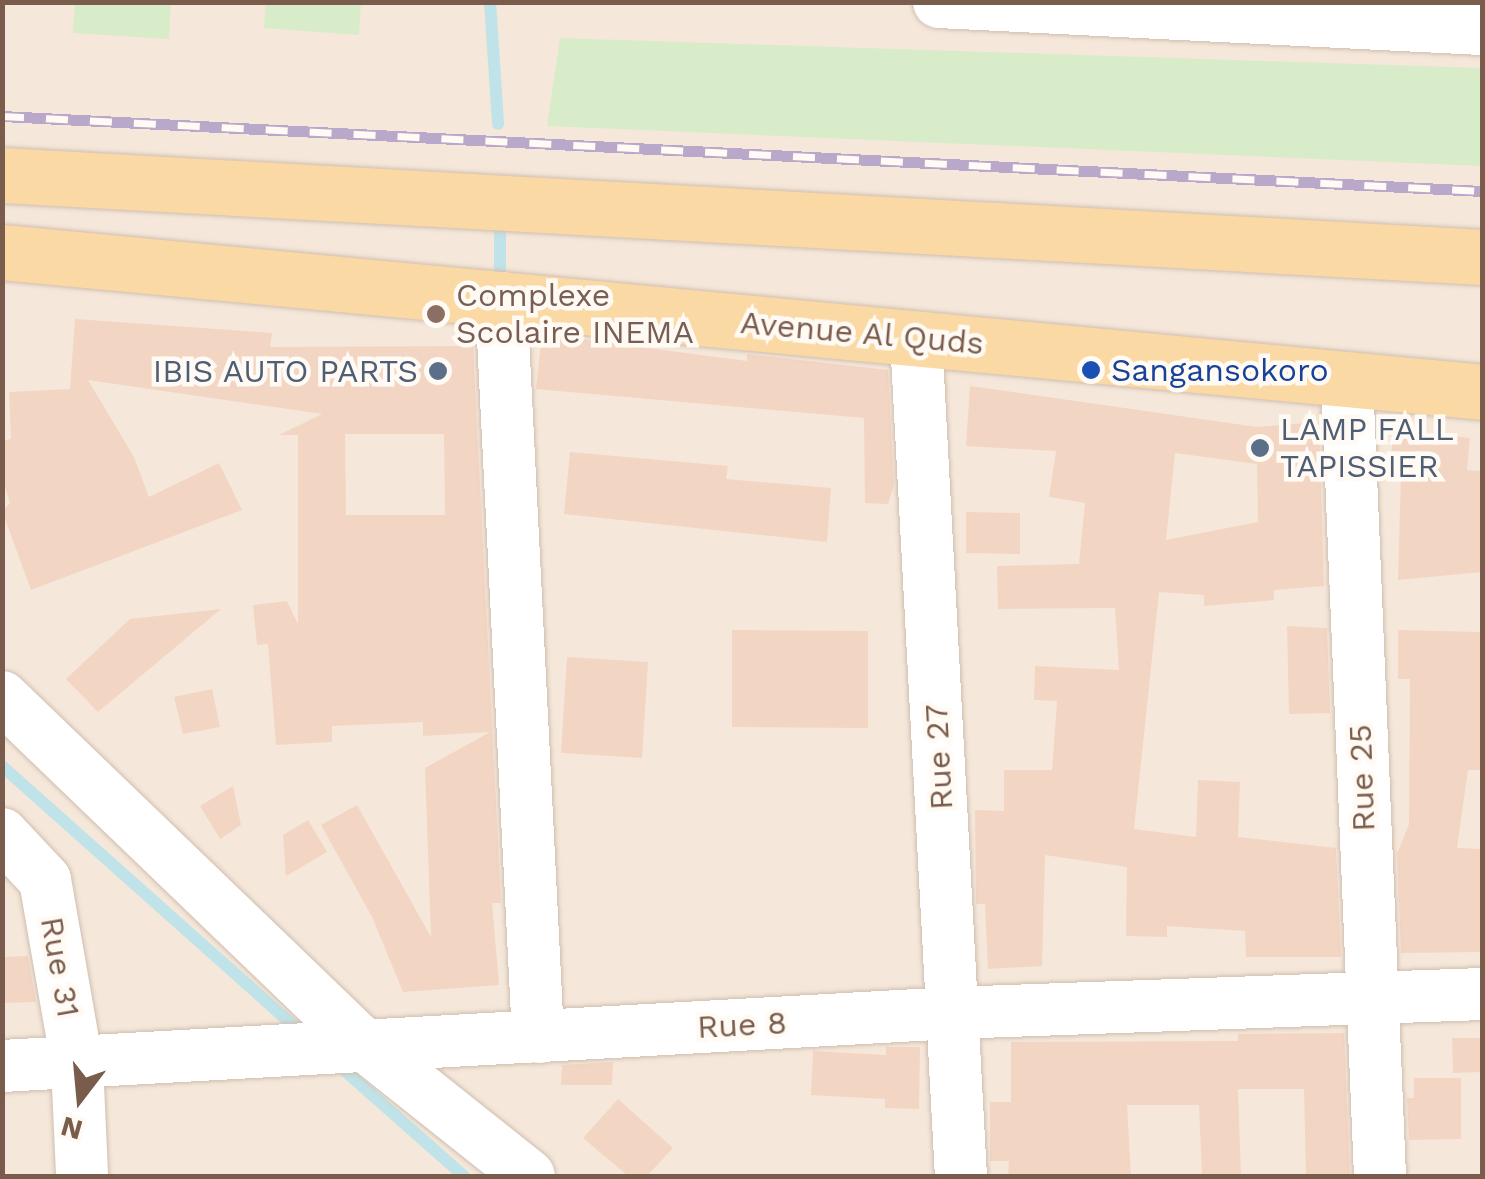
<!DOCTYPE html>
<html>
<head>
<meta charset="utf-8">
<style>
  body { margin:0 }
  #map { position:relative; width:1485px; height:1179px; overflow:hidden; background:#fdf6ec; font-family:"Work Sans",sans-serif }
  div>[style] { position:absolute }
  .residential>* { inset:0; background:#f5e8da }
  .green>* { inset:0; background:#d8ecc9 }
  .stream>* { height:12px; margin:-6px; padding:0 6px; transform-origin:6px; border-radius:6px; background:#bfe3e8 }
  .building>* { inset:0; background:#f3d5c3 }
  .roads { filter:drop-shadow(0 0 2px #d1beb0) drop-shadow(0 0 2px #d1beb0) }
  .minor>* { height:52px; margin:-26px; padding:0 26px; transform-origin:26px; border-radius:26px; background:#fff }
  .major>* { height:55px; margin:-27.5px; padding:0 27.5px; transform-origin:27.5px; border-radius:27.5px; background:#fbd9a5 }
  .rail>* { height:11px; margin-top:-5.5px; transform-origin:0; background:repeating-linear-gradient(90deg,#fffaf3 0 22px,#b9a8c9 0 44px); box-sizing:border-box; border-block:2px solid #b9a8c9 }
  .dots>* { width:28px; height:28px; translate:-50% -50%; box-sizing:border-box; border:5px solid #fffaf3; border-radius:50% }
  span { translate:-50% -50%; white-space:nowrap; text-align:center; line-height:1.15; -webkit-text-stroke:9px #fffaf3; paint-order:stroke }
  .education-label { font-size:32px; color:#785e54 }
  .left { translate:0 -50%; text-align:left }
  .street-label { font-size:32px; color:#7a5c4d }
  .transit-label { font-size:32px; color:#164399 }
  .service-label { font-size:32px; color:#4e5e75 }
  .right { translate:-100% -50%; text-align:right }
  .frame { position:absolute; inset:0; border:5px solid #7a5c4d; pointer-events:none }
  .north { position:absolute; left:30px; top:1049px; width:100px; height:100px; -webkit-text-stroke:8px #fffaf3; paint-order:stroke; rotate:196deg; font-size:28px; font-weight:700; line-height:40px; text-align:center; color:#7a5c4d }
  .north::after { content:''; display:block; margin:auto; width:35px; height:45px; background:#7a5c4d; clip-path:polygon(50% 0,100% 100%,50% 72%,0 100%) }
</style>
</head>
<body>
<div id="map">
  <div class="residential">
    <div style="clip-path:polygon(2px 3px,1482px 3px,1482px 1176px,3px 1176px)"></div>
  </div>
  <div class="green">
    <div style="clip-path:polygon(75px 3px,171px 3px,169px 39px,73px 33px)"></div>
    <div style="clip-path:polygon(266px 3px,361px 3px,359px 35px,264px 28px)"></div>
    <div style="clip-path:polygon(560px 38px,1482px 68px,1482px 166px,547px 126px)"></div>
  </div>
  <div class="stream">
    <div style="left:490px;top:2px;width:122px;rotate:86.2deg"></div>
    <div style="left:500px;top:217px;width:57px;rotate:90deg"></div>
    <div style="left:2px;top:766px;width:400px;rotate:41.7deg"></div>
    <div style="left:335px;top:1062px;width:172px;rotate:41.5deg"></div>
  </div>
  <div class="building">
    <div style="clip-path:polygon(evenodd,75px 319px,272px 333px,270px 347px,473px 346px,501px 903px,492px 903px,499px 985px,403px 992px,372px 917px,321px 825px,357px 805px,431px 937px,425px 768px,490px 732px,423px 736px,423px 722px,332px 726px,332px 742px,276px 745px,268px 644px,257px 645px,253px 605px,287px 601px,298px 624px,298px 435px,279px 435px,322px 414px,88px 380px,134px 457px,149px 497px,219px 463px,242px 510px,31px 590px,2px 511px,10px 503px,2px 477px,2px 441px,11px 439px,9px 392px,70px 389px,75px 319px,345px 434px,444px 434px,445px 515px,346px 515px,345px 434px)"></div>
    <div style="clip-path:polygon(542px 334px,747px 361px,747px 354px,888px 370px,894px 485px,888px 504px,865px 503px,864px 418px,536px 389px)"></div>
    <div style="clip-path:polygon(evenodd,970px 386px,1257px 427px,1319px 422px,1324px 586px,1274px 590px,1274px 600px,1204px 606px,1204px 595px,1159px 592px,1134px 829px,1196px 837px,1198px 780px,1240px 782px,1238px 837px,1336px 848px,1341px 957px,1246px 957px,1245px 931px,1167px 926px,1167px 937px,1126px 936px,1127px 867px,1045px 855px,1042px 966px,988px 969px,985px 904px,976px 904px,975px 810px,1004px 811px,1004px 770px,1052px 770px,1057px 701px,1034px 700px,1035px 666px,1119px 670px,1115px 608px,998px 609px,997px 566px,1079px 564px,1085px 503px,1049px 497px,1056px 451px,966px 446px,970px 386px,1175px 453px,1257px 464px,1258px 522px,1166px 540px,1175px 453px)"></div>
    <div style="clip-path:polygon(1394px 429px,1470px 438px,1467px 470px,1482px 471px,1482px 572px,1398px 580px,1401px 473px,1389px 472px)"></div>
    <div style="clip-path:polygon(570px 452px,728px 466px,726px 479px,831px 488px,827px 542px,564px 514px)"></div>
    <div style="clip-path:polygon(966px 512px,1020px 513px,1020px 554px,966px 553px)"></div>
    <div style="clip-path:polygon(221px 609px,98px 712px,66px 679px,130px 619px)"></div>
    <div style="clip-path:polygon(1287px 626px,1327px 628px,1330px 713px,1289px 714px)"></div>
    <div style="clip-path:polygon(732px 630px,868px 631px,868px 728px,732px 727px)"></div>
    <div style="clip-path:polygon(1398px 630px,1482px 632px,1482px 770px,1468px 770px,1457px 848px,1482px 849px,1482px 952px,1401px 953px,1397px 854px,1409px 824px,1410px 679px,1398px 679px)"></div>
    <div style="clip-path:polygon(567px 657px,648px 662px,642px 758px,561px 753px)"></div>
    <div style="clip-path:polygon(212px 689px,220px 727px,183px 734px,174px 697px)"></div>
    <div style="clip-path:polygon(233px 786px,241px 825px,220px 839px,200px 806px)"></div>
    <div style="clip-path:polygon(308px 820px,327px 852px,286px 876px,283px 835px)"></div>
    <div style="clip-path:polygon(28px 956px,36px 1002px,2px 1003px,2px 957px)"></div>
    <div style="clip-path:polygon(1344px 1033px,1350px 1176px,1306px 1176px,1304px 1089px,1238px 1089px,1241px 1176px,1202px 1176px,1199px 1105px,1127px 1105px,1131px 1176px,1008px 1176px,1009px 1161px,990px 1161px,990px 1102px,1011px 1102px,1011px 1042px,1238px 1041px,1238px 1034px)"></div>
    <div style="clip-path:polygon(1452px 1038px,1482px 1038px,1482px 1072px,1453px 1073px)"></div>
    <div style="clip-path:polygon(886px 1047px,920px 1047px,919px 1109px,885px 1108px,885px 1099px,811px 1095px,813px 1051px,886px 1055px)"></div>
    <div style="clip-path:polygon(613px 1062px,612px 1085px,561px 1085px,562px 1065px)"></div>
    <div style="clip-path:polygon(1414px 1078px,1461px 1078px,1461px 1139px,1409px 1140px,1407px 1098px,1414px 1098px)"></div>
    <div style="clip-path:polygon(618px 1099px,673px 1148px,647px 1176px,628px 1176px,583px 1138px)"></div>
  </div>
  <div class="roads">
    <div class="minor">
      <div style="left:939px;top:2px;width:544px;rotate:2.85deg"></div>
      <div style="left:501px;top:298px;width:740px;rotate:87.13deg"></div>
      <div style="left:916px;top:338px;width:839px;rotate:86.93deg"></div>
      <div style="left:1347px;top:379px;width:798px;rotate:87.63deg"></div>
      <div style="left:2px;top:697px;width:499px;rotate:43.9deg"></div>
      <div style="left:362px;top:1043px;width:213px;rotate:38.5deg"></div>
      <div style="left:2px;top:834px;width:63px;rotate:46.9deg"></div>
      <div style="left:45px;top:880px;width:187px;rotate:80.1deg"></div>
      <div style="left:77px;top:1064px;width:112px;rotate:87.4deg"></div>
      <div style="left:2px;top:1066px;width:951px;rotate:-3.19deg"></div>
      <div style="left:952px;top:1013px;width:530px;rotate:-2.05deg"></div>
    </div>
    <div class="major">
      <div style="left:2px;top:175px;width:1482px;rotate:3.17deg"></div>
      <div style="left:2px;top:252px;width:1487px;rotate:5.4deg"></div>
    </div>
  </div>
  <div class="rail">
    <div style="left:2px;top:116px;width:1482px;rotate:2.9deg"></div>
  </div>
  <div class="dots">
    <div style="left:436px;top:314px;background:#8d6e63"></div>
    <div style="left:1091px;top:370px;background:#1a4fb4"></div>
    <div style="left:438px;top:371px;background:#5c6f8a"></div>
    <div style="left:1260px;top:448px;background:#5c6f8a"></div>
  </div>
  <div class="education-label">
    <span class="left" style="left:456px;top:314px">Complexe<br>Scolaire INEMA</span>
  </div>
  <div class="street-label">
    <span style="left:862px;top:333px;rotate:5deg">Avenue Al Quds</span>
    <span style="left:939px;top:757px;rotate:-93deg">Rue 27</span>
    <span style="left:1362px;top:778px;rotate:-92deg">Rue 25</span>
    <span style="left:60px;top:967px;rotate:80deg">Rue 31</span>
    <span style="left:742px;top:1025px;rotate:-3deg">Rue 8</span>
  </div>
  <div class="transit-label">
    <span class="left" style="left:1111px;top:370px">Sangansokoro</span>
  </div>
  <div class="service-label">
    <span class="right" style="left:418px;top:371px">IBIS AUTO PARTS</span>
    <span class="left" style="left:1280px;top:448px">LAMP FALL<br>TAPISSIER</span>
  </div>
  <div class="frame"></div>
  <div class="north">N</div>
</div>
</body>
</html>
